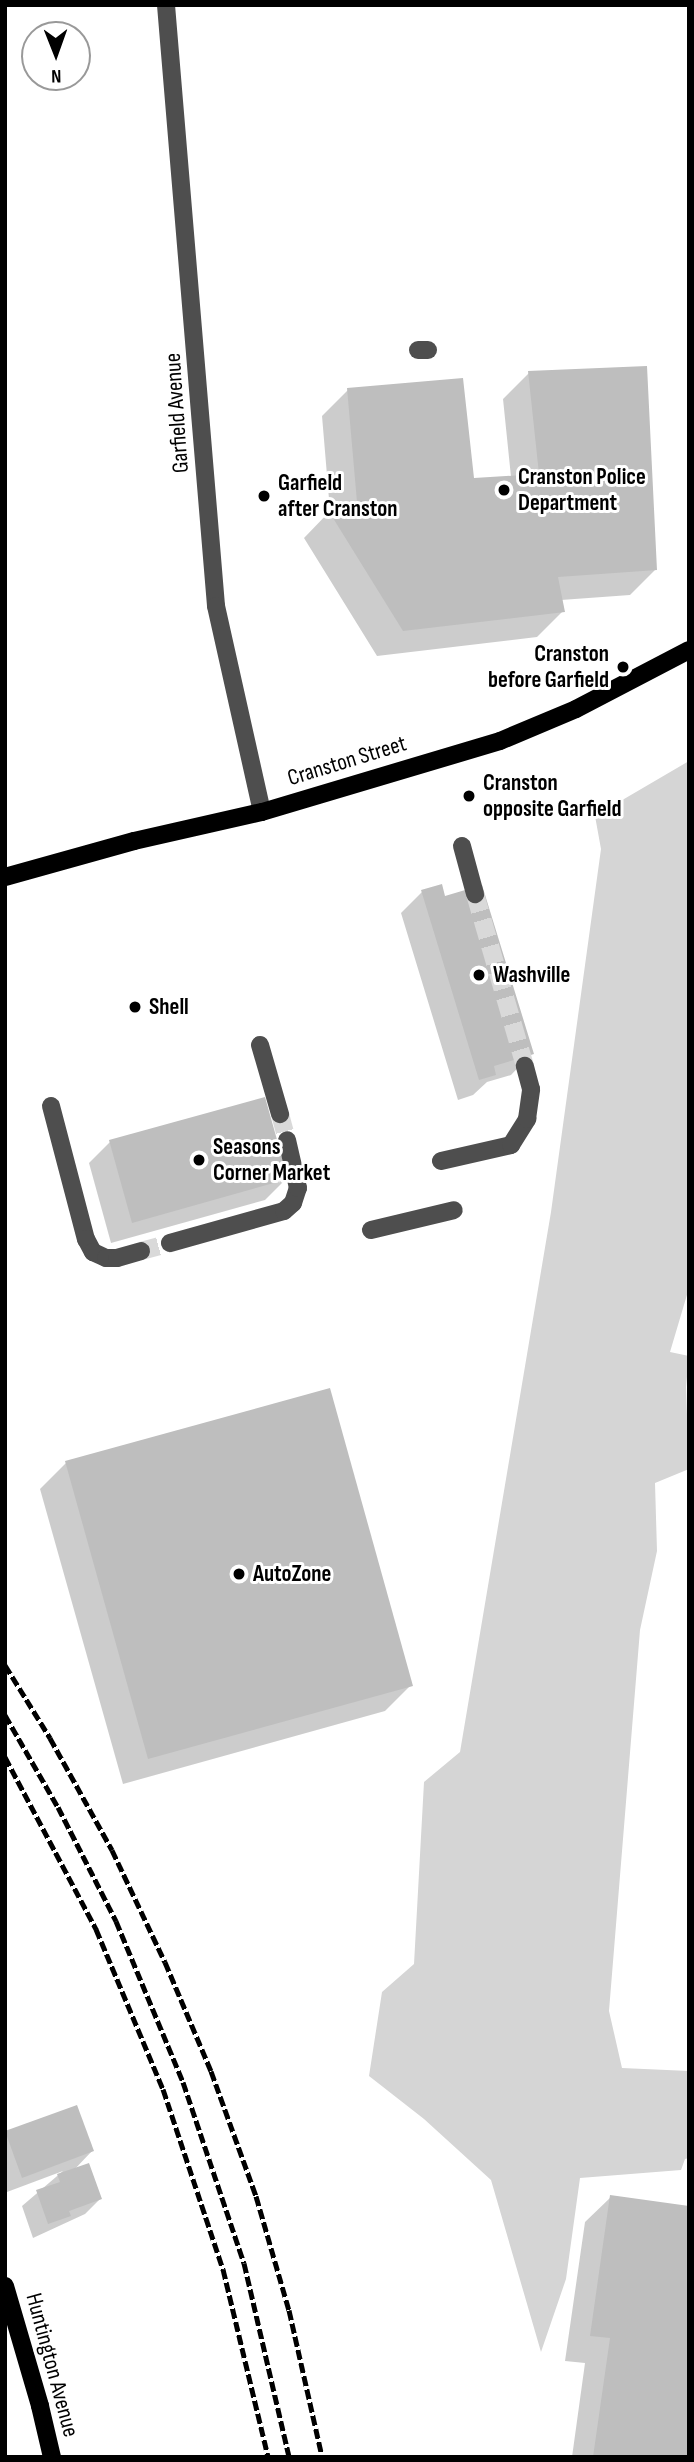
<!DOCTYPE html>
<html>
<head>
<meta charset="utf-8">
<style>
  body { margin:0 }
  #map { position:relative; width:694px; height:2462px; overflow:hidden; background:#fff; font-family:"Sofia Sans Condensed",sans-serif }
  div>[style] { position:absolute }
  .green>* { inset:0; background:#d5d5d5 }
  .shadow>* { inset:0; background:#0003 }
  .building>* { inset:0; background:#bebebe }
  .minor-tunnel>* { height:18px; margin-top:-9px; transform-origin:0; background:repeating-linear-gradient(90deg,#d9d9d9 0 18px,transparent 0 27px) }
  .minor>* { height:18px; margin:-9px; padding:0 9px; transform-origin:9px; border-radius:9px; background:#4e4e4e }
  .major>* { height:18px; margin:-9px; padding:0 9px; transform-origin:9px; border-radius:9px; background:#000 }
  .rail>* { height:5px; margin-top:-2.5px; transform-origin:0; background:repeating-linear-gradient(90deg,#000 0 10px,transparent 0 13.5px) }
  .dots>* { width:19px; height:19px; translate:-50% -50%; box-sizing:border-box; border:4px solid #fff; border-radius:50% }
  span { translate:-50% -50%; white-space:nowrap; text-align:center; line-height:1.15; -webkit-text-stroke:6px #fff; paint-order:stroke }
  .street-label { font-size:23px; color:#000 }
  .poi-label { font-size:23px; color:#000; font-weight:700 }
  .left { translate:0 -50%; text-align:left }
  .right { translate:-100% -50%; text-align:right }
  .frame { position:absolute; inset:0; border:7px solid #000; pointer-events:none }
  .north { position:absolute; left:21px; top:21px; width:70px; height:70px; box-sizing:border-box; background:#fff; border:2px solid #999; border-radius:50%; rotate:179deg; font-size:19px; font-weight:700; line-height:28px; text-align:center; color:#000 }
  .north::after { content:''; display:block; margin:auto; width:24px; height:32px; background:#000; clip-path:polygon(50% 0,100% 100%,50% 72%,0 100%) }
</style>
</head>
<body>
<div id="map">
  <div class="green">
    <div style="clip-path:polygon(689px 761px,689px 1288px,670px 1352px,689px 1356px,686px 1387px,689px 1469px,655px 1483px,657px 1551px,640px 1630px,609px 2011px,622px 2068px,689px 2071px,689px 2158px,685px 2159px,681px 2170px,580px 2178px,566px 2279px,541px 2352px,491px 2180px,424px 2119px,369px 2076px,382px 1992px,414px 1964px,424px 1782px,460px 1752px,551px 1212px,601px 849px,595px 816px)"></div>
  </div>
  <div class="shadow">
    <div style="clip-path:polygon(529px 373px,656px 569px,630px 595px,561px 600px,563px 611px,537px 637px,377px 656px,304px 538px,330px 511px,322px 416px,348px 390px,472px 480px,511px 477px,503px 399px)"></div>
    <div style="clip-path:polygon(422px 892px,532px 1053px,511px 1075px,487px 1082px,473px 1095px,458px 1100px,401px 913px)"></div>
    <div style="clip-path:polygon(110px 1142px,286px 1179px,265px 1200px,111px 1243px,89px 1163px)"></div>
    <div style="clip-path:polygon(66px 1463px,411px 1685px,385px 1711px,123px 1784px,40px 1489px)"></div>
    <div style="clip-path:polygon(6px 2133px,92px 2151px,73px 2171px,100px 2199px,85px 2214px,33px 2238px,22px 2206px,63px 2171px,7px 2192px)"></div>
    <div style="clip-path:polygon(611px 2197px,689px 2457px,572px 2457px,585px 2363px,565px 2361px,585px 2222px)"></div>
  </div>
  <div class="building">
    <div style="clip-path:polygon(647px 366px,657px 570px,558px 577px,565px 612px,403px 631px,328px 510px,357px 502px,347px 388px,463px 378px,474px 478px,539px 474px,528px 371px)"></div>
    <div style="clip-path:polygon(442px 884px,445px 896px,482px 885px,534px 1054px,494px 1066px,496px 1075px,479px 1080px,421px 890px)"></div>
    <div style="clip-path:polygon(265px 1097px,288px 1179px,132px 1223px,109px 1140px)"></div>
    <div style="clip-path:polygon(330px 1388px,413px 1686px,148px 1759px,65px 1461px)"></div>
    <div style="clip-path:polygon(77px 2105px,94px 2151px,22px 2178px,5px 2131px)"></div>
    <div style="clip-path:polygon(89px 2163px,102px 2199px,69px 2211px,71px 2216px,48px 2224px,36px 2190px,60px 2182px,57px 2174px)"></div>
    <div style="clip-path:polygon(610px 2195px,689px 2206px,689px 2457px,593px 2457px,610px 2338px,590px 2336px)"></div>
  </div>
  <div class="minor-tunnel">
    <div style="left:475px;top:894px;width:179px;rotate:73.8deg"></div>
    <div style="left:280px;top:1114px;width:27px;rotate:75deg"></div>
    <div style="left:141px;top:1251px;width:30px;rotate:-15deg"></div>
  </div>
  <div class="minor">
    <div style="left:166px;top:5px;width:603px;rotate:85.24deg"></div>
    <div style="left:216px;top:606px;width:211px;rotate:77.4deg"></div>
    <div style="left:418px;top:350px;width:10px"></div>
    <div style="left:462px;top:846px;width:50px;rotate:74.8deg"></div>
    <div style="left:260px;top:1045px;width:72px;rotate:73.8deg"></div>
    <div style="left:51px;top:1106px;width:138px;rotate:75.3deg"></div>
    <div style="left:86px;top:1239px;width:15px;rotate:62deg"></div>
    <div style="left:93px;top:1252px;width:14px;rotate:25deg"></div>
    <div style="left:106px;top:1258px;width:11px"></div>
    <div style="left:117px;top:1258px;width:25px;rotate:-16deg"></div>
    <div style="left:441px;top:1161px;width:72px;rotate:-12.9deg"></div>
    <div style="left:511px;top:1145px;width:31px;rotate:-58deg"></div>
    <div style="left:527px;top:1119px;width:30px;rotate:-82deg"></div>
    <div style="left:531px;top:1089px;width:24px;rotate:-105deg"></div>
    <div style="left:371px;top:1230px;width:85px;rotate:-13.5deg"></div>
    <div style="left:170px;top:1243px;width:118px;rotate:-15.7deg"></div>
    <div style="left:284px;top:1211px;width:12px;rotate:-42deg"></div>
    <div style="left:293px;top:1203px;width:16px;rotate:-72deg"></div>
    <div style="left:298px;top:1188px;width:49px;rotate:-102.9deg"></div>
  </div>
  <div class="major">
    <div style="left:5px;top:877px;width:134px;rotate:-15.6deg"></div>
    <div style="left:134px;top:841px;width:131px;rotate:-12.8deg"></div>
    <div style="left:262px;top:812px;width:248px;rotate:-16.6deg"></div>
    <div style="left:500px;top:741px;width:82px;rotate:-22.8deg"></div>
    <div style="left:576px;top:709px;width:127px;rotate:-27.6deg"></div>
    <div style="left:5px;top:2286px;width:125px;rotate:73.7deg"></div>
    <div style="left:40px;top:2406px;width:52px;rotate:76.8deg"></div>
  </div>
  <div class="rail">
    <div style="left:5px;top:1665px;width:86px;rotate:58.3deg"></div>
    <div style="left:50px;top:1738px;width:128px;rotate:61deg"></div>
    <div style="left:112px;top:1850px;width:124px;rotate:64.7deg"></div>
    <div style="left:165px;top:1962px;width:118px;rotate:67.1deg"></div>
    <div style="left:211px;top:2071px;width:133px;rotate:70.2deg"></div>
    <div style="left:256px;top:2196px;width:119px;rotate:73.9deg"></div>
    <div style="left:289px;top:2310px;width:151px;rotate:77.3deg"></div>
    <div style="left:5px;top:1715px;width:106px;rotate:60.1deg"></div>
    <div style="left:58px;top:1807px;width:128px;rotate:63deg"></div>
    <div style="left:116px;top:1921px;width:174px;rotate:67.4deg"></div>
    <div style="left:183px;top:2082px;width:191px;rotate:71.4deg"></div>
    <div style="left:244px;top:2263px;width:199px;rotate:76.9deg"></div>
    <div style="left:5px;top:1757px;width:195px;rotate:62.1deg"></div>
    <div style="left:96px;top:1929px;width:173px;rotate:67.3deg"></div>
    <div style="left:163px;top:2089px;width:190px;rotate:71.6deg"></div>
    <div style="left:223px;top:2269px;width:193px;rotate:76.5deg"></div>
  </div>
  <div class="dots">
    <div style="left:504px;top:490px;background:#000"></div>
    <div style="left:264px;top:496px;background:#000"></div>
    <div style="left:623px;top:667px;background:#000"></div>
    <div style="left:469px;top:796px;background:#000"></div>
    <div style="left:479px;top:975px;background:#000"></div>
    <div style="left:135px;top:1007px;background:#000"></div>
    <div style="left:199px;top:1160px;background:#000"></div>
    <div style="left:239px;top:1574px;background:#000"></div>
  </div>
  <div class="street-label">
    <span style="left:177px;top:413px;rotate:-94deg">Garfield Avenue</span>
    <span style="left:347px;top:761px;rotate:-17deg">Cranston Street</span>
    <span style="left:52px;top:2365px;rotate:75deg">Huntington Avenue</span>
  </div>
  <div class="poi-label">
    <span class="left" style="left:518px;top:490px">Cranston Police<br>Department</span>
    <span class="left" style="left:278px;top:496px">Garfield<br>after Cranston</span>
    <span class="right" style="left:609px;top:667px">Cranston<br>before Garfield</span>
    <span class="left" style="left:483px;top:796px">Cranston<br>opposite Garfield</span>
    <span class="left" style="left:493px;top:975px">Washville</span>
    <span class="left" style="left:149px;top:1007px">Shell</span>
    <span class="left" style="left:213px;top:1160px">Seasons<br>Corner Market</span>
    <span class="left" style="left:253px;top:1574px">AutoZone</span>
  </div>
  <div class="frame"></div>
  <div class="north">N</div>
</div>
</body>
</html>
